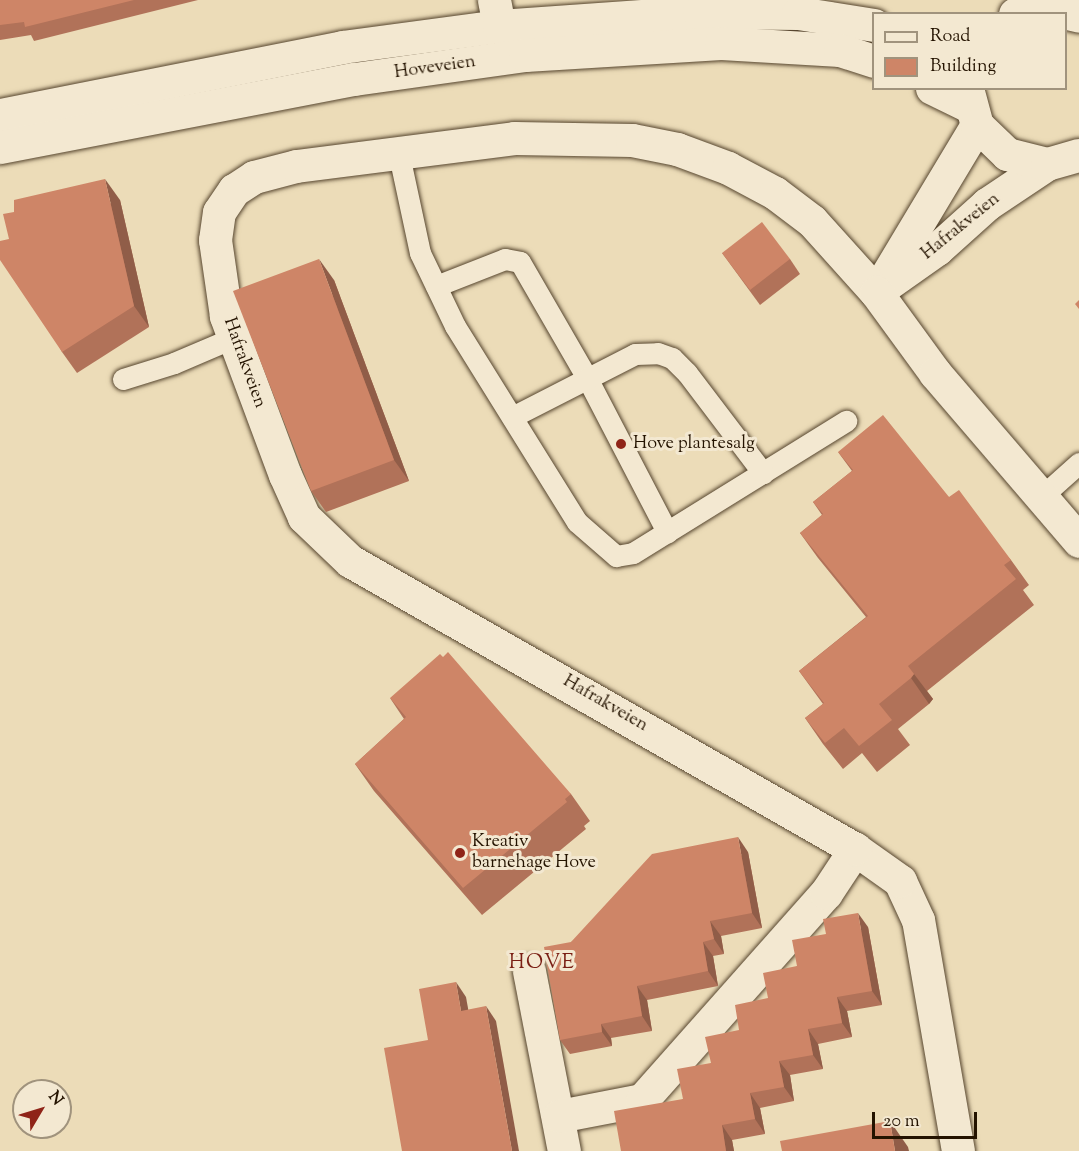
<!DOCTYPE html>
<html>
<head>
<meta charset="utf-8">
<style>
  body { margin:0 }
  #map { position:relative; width:1079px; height:1151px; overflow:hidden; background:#ecdcb8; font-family:"Sorts Mill Goudy",serif }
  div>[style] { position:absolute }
  .roads { filter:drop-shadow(0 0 2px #56452e) drop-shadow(0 0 2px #56452e) }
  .lane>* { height:21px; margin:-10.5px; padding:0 10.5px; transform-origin:10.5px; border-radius:10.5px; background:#f3e8d1 }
  .street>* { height:33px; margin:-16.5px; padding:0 16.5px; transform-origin:16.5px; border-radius:16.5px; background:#f3e8d1 }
  .secondary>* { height:33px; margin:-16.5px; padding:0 16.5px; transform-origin:16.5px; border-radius:16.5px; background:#f3e8d1 }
  .wall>* { inset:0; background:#b17259 }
  .shaded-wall>* { inset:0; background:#905d48 }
  .building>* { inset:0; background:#ce8567 }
  .dots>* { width:16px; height:16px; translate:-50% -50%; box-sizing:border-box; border:3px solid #f3e8d1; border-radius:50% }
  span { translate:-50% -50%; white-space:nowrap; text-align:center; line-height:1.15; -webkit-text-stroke:6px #f3e8d1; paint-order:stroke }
  .street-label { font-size:18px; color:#241300 }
  .poi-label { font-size:18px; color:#241300 }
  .left { translate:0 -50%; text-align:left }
  .neighbourhood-label { font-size:20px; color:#7a1f14; letter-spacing:1.5px }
  .legend { position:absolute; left:872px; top:12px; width:195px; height:78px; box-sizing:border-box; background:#f3e8d1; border:2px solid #a0937d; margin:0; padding:8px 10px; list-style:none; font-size:18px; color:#241300 }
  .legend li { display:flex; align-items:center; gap:12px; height:30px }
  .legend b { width:30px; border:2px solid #a0937d }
  .north { position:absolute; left:12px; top:1079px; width:60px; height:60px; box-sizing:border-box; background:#f3e8d1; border:2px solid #a0937d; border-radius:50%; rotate:52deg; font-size:16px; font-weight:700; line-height:24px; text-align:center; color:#241300 }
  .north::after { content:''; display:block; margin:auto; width:21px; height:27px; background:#8f2418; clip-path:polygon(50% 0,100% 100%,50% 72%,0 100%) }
  .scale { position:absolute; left:872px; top:1112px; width:105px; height:27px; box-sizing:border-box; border:3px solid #241300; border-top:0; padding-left:8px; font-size:18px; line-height:21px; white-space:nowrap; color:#241300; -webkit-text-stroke:4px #f3e8d1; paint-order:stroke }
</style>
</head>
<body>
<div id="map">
  <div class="roads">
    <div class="lane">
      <div style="left:399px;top:155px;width:100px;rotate:77.9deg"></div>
      <div style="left:420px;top:253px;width:81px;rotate:64.4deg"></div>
      <div style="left:455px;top:326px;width:231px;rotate:58.1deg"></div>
      <div style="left:577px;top:522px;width:52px;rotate:41.1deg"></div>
      <div style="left:616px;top:556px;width:17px;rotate:-10deg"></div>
      <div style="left:633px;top:553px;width:251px;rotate:-31.8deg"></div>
      <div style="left:436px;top:286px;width:74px;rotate:-21.4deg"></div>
      <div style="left:505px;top:259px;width:15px;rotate:11deg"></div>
      <div style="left:520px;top:262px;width:134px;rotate:60deg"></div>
      <div style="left:587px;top:378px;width:174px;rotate:62.5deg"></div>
      <div style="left:123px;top:379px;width:53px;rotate:-17.4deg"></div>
      <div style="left:174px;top:363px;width:66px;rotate:-23.1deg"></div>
      <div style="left:512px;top:417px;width:138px;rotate:-27.1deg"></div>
      <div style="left:635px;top:354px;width:23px;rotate:-2deg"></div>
      <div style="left:658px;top:353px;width:15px;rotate:20deg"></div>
      <div style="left:672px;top:358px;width:21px;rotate:45deg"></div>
      <div style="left:687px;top:373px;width:126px;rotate:52.8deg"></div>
      <div style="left:1041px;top:497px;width:51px;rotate:-41.8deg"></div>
    </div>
    <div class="street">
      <div style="left:494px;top:0;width:26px;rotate:79deg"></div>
      <div style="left:885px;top:278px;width:179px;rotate:-59deg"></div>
      <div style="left:876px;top:292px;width:75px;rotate:-35.2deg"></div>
      <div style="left:937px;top:249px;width:67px;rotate:-42deg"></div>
      <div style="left:987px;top:204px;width:72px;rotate:-33.7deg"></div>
      <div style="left:529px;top:971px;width:183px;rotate:79deg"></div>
      <div style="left:559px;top:1116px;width:85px;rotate:-10.9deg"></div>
      <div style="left:642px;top:1100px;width:277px;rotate:-48.4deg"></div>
      <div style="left:826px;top:893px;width:53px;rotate:-56.6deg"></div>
      <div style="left:958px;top:1151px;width:234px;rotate:-99.8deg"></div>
      <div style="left:918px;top:920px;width:43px;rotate:-114.8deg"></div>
      <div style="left:900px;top:881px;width:55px;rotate:-144.6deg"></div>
      <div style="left:855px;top:849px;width:581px;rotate:-150.3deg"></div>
      <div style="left:350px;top:561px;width:64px;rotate:-136.3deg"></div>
      <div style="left:304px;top:517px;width:46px;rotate:-114.3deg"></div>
      <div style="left:285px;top:475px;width:170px;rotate:-110.4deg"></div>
      <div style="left:226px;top:316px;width:77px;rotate:-98.2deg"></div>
      <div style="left:215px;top:240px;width:28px;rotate:-82deg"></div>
      <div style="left:219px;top:212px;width:27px;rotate:-56deg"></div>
      <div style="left:234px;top:190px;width:24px;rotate:-33deg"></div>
      <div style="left:254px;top:177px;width:43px;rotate:-14.7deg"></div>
      <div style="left:296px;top:166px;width:220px;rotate:-7.3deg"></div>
      <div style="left:514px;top:138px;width:118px;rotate:1deg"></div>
      <div style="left:632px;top:140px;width:46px;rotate:11.3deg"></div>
      <div style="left:677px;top:149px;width:54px;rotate:20.4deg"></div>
      <div style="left:728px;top:168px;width:53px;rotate:28deg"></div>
      <div style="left:775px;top:193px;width:46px;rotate:37.1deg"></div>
      <div style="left:812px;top:221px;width:96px;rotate:48deg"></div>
      <div style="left:876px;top:292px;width:100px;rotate:53.9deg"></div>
      <div style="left:935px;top:373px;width:221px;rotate:49.4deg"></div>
    </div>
    <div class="secondary">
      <div style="left:1015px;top:14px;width:27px;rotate:-15deg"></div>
      <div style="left:1041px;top:7px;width:39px;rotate:13deg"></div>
      <div style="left:932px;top:88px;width:41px;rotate:25.9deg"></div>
      <div style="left:967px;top:88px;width:38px;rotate:75deg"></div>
      <div style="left:977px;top:125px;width:42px;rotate:44deg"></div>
      <div style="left:1007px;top:154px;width:41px;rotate:14deg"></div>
      <div style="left:1047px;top:164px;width:33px;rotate:-16deg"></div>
      <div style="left:0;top:115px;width:349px;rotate:-11.2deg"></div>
      <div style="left:342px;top:47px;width:158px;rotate:-7.6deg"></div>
      <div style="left:499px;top:26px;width:200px;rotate:-4deg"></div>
      <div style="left:699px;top:12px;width:99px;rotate:0.6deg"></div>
      <div style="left:798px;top:13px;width:77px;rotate:9deg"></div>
      <div style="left:0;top:147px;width:360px;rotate:-10.9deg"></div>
      <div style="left:354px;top:79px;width:173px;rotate:-8deg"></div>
      <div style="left:525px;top:55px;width:196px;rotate:-3.5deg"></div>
      <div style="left:721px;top:43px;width:119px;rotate:3.4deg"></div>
      <div style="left:840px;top:50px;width:36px;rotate:18deg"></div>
    </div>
  </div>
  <div class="wall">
    <div style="clip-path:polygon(0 0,198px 0,34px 41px,31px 35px,0 40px)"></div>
    <div style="clip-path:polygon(120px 200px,149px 327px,77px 373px,62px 352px,9px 239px)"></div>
    <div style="clip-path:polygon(722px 253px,790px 259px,800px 274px,760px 305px)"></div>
    <div style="clip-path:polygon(334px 280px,409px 481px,326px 512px,311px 491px)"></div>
    <div style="clip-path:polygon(838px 452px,949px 497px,1011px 560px,1029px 585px,1023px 590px,1034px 605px,927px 691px,933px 699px,929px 704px,898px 729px,910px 745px,877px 772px,862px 753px,843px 769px,823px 744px,805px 718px,823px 704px,799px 671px,866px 617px,818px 558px,800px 533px,822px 515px,813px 502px,852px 471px)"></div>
    <div style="clip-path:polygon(390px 698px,571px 794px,590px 821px,584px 826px,586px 829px,482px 915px,374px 791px,355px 764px,404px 719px)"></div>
    <div style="clip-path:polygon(748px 852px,762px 928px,721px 936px,724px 954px,713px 956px,718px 986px,647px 1000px,652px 1031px,611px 1038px,612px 1046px,570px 1054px,560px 1040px,571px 942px)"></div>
    <div style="clip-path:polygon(868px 927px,882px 1005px,847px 1011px,852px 1037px,818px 1044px,823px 1069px,790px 1075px,794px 1101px,760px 1108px,765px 1134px,732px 1140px,734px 1151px,621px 1151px,683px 1099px,711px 1063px,797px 966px)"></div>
  </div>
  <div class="shaded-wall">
    <div style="clip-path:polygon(105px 179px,120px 200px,149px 327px,134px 306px)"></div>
    <div style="clip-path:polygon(319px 259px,334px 280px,409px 481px,394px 460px)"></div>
    <div style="clip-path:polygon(914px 674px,933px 699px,929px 704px,911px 678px)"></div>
    <div style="clip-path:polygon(738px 837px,748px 852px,762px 928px,752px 913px)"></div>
    <div style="clip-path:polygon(858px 913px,868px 927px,882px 1005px,872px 991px)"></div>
    <div style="clip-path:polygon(710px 921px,721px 936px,724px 954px,714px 939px)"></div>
    <div style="clip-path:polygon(703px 942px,713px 956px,718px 986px,708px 971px)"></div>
    <div style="clip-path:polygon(456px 982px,466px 997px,471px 1025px,461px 1011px)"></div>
    <div style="clip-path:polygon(637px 986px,647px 1000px,652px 1031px,642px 1016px)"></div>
    <div style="clip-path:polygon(837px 997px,847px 1011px,852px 1037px,842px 1023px)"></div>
    <div style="clip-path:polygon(486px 1006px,496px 1021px,519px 1151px,512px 1151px)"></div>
    <div style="clip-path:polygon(601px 1024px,611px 1038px,612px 1046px,602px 1032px)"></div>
    <div style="clip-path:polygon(808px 1029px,818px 1044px,823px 1069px,813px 1055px)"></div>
    <div style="clip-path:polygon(779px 1061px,790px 1075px,794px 1101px,784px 1087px)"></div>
    <div style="clip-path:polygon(750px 1093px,760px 1108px,765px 1134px,755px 1119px)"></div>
    <div style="clip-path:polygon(890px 1121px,908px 1147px,909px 1151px,895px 1151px)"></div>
    <div style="clip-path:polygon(722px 1125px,732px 1140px,734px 1151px,726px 1151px)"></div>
  </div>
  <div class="building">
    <div style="clip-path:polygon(0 0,134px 0,25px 27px,24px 22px,0 25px)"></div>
    <div style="clip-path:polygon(105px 179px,134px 306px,62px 352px,0 260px,0 241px,9px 239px,3px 214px,14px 212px,14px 200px)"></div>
    <div style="clip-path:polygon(762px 222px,790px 259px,750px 290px,722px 253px)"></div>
    <div style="clip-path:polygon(319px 259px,394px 460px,311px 491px,233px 291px)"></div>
    <div style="clip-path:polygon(1079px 300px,1079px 309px,1075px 304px)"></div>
    <div style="clip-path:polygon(883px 415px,949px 497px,959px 490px,1011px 560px,1004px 565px,1016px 579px,908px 666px,914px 674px,911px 678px,879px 704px,892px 720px,859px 746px,844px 728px,825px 743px,805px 718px,824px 703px,799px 671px,868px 616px,800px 533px,823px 514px,813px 502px,853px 470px,838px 452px)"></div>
    <div style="clip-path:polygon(448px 652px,571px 794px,565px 799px,567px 802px,463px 888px,355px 764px,406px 717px,390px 698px,440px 654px,443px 657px)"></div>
    <div style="clip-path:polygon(738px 837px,752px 913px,710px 921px,714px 939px,703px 942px,708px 971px,637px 986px,642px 1016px,601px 1024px,602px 1032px,560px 1040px,544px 947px,571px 942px,652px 854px)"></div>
    <div style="clip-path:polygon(858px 913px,872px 991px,837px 997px,842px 1023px,808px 1029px,813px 1055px,779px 1061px,784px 1087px,750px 1093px,755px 1119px,722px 1125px,726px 1151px,621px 1151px,614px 1111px,683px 1099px,677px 1069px,711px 1063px,705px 1037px,739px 1030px,735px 1005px,768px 998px,763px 973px,797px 966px,792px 940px,826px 934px,823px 919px)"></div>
    <div style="clip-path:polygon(456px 982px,461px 1011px,486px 1006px,512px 1151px,402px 1151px,384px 1048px,428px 1040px,419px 989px)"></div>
    <div style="clip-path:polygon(890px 1121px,895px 1151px,782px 1151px,780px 1141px)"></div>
  </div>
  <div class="dots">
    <div style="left:621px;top:444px;background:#8f2418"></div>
    <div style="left:460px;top:853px;background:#8f2418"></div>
  </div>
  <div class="street-label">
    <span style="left:435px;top:68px;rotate:-8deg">Hoveveien</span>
    <span style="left:961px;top:227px;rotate:-39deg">Hafrakveien</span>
    <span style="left:244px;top:363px;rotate:70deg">Hafrakveien</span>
    <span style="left:605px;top:704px;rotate:30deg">Hafrakveien</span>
  </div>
  <div class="poi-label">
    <span class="left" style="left:633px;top:444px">Hove plantesalg</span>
    <span class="left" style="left:472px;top:853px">Kreativ<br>barnehage Hove</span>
  </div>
  <div class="neighbourhood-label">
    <span style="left:542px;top:963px">HOVE</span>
  </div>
  <ul class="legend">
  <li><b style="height:8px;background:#f3e8d1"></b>Road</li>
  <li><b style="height:16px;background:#ce8567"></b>Building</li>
  </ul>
  <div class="north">N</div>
  <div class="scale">20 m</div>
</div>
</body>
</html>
